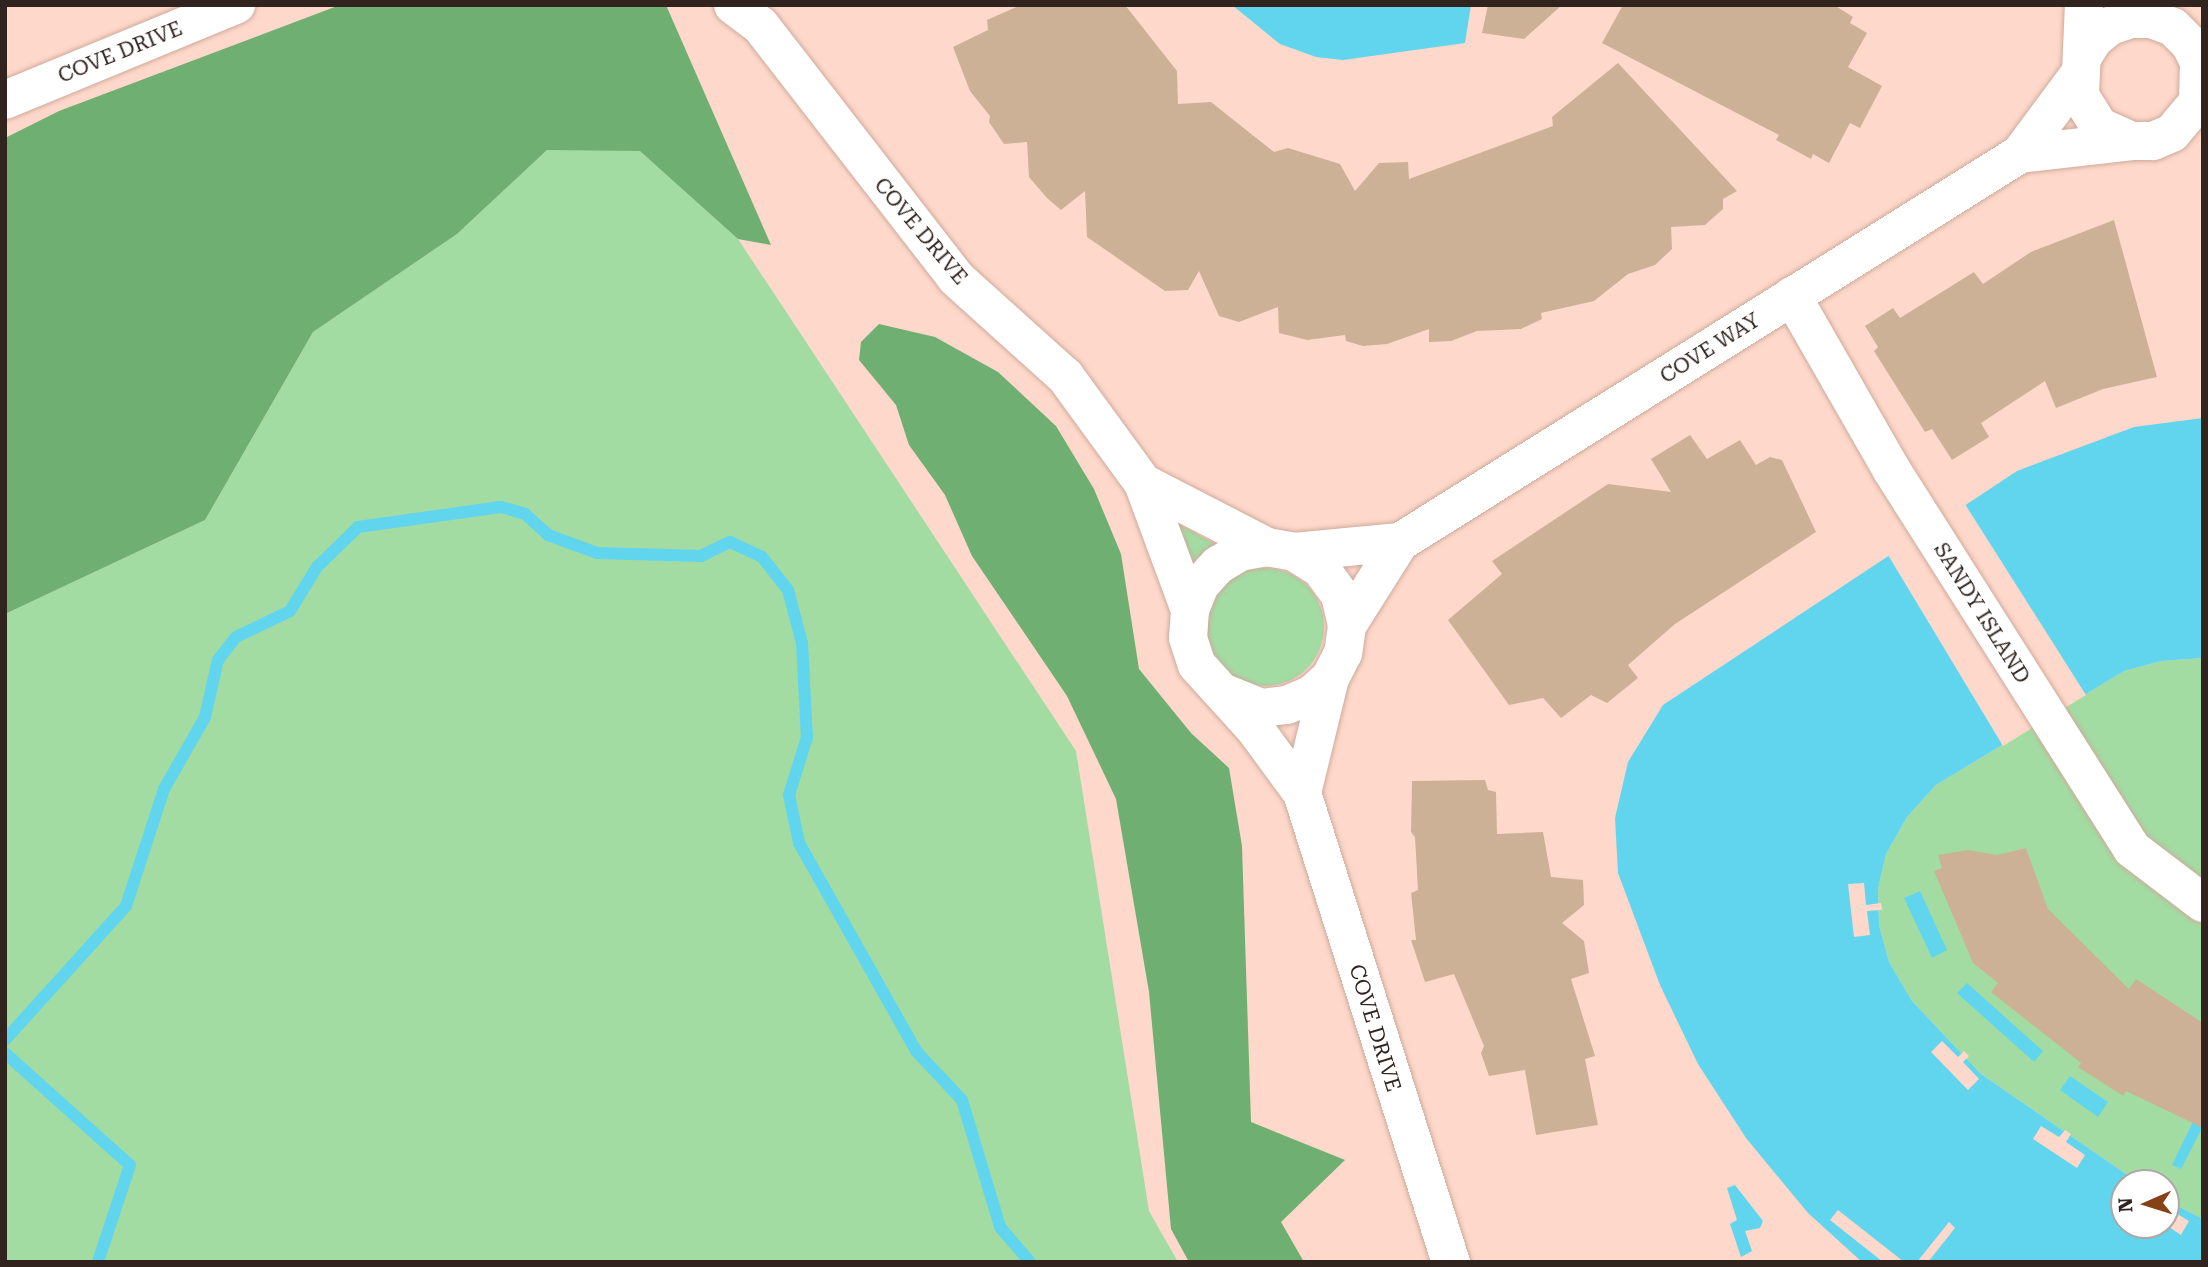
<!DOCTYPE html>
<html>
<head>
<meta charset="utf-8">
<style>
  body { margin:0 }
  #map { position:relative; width:2208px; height:1267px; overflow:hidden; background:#fed8ca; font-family:"Roboto Serif",serif }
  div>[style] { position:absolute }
  .green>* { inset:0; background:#a2dca3 }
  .round { border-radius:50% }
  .forest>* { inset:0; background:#70af72 }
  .water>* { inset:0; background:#60d5ed }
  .pier>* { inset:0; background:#fed8ca }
  .stream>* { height:12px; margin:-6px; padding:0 6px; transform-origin:6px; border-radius:6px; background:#60d5ed }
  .building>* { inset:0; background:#ccb197 }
  .roads { filter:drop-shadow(0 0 2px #ceaa9c) drop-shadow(0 0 2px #ceaa9c) }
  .street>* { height:38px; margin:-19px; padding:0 19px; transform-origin:19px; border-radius:19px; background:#fff }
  span { translate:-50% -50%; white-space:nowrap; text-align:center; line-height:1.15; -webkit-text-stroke:5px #fff; paint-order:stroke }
  .street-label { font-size:21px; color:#31231e }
  .frame { position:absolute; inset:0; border:7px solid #31231e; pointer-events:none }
  .north { position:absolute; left:2110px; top:1169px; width:70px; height:70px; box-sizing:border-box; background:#fff; border:2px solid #ada7a5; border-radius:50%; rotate:267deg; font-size:19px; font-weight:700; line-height:28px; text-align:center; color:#31231e }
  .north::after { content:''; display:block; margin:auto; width:24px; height:32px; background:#864216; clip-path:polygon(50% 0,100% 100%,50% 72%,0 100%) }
</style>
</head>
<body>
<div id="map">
  <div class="green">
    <div style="clip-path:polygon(547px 150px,640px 150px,738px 239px,1076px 751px,1149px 1211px,1178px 1262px,5px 1262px,5px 614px,205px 520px,313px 332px,457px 234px)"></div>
    <div style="clip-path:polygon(1175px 522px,1215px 544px,1190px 564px)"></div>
    <div class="round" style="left:1206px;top:568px;width:118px;height:118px"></div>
    <div style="clip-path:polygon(2203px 658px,2203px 1219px,2166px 1200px,2166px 1183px,2139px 1183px,1981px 1074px,1912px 1001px,1889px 962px,1879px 925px,1878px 889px,1886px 854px,1907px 817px,1936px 785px,2124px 671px,2161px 661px)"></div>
  </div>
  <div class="forest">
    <div style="clip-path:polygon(340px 5px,666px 5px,771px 245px,738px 239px,640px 151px,547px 150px,457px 234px,313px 332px,205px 520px,5px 614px,5px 138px,59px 111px)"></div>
    <div style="clip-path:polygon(879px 324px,935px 337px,998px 372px,1056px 426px,1094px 489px,1121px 554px,1139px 669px,1191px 733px,1229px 768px,1242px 846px,1251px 1122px,1345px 1160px,1281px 1222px,1304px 1262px,1189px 1262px,1171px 1229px,1149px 992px,1116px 799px,1067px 696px,972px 556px,945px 495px,909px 445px,896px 405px,859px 360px,861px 342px)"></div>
  </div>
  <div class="water">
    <div style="clip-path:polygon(1232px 5px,1471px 5px,1465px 43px,1343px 60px,1316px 57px,1280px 44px)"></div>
    <div style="clip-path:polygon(2203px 418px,2203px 658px,2161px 661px,2124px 671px,1936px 785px,1907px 817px,1886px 854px,1878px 889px,1879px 925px,1889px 962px,1912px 1001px,1981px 1074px,2139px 1183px,2124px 1183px,2124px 1225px,2166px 1225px,2166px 1200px,2203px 1219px,2203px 1262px,1862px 1262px,1808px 1213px,1746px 1138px,1698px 1064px,1660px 985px,1618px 873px,1615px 818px,1628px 762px,1663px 705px,2017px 471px,2134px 427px)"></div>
    <div style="clip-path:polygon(1920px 891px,1947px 950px,1932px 958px,1904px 898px)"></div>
    <div style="clip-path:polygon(1967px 983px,2043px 1051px,2034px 1062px,1957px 993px)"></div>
    <div style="clip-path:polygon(2070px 1076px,2108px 1102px,2098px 1117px,2060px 1090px)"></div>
    <div style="clip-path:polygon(2203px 1101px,2203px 1126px,2181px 1169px,2172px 1165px)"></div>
    <div style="clip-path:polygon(1735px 1185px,1763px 1221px,1760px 1228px,1745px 1231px,1752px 1251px,1741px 1257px,1730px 1224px,1737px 1220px,1727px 1188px)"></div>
  </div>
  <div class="pier">
    <div style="clip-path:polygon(1963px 501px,2086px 695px,2003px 746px,1888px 555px)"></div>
    <div style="clip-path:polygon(1864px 883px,1866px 905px,1881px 903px,1882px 910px,1867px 911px,1870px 935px,1854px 937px,1848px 884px)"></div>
    <div style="clip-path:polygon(1942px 1041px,1958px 1057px,1964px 1051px,1969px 1056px,1963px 1062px,1979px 1079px,1968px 1090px,1931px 1052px)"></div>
    <div style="clip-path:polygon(2041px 1126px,2059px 1137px,2065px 1130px,2071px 1134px,2066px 1142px,2085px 1155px,2077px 1168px,2033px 1139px)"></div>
    <div style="clip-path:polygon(2168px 1197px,2174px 1200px,2169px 1209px,2189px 1221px,2181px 1235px,2166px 1225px)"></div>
    <div style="clip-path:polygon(1838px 1210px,1904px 1262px,1883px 1262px,1830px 1220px)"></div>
    <div style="clip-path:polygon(1949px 1222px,1955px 1228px,1928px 1262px,1917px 1262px)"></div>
  </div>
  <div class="stream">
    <div style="left:5px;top:1040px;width:181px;rotate:-47.9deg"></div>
    <div style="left:126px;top:906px;width:123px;rotate:-72deg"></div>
    <div style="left:164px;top:789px;width:83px;rotate:-60.3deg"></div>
    <div style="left:205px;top:717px;width:58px;rotate:-77.2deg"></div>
    <div style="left:218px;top:660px;width:29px;rotate:-52deg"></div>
    <div style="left:236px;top:637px;width:60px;rotate:-25.7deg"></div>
    <div style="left:290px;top:611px;width:52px;rotate:-58.5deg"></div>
    <div style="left:317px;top:567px;width:57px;rotate:-44.3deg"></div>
    <div style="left:358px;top:527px;width:144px;rotate:-8deg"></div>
    <div style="left:501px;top:507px;width:25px;rotate:16deg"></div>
    <div style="left:525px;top:514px;width:31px;rotate:42deg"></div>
    <div style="left:548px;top:535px;width:52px;rotate:20.2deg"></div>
    <div style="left:597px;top:553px;width:104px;rotate:1.7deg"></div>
    <div style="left:701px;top:556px;width:32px;rotate:-26deg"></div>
    <div style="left:730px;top:542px;width:35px;rotate:25deg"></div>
    <div style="left:762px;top:557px;width:42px;rotate:51.8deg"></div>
    <div style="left:788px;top:590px;width:55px;rotate:75.2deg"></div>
    <div style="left:802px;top:643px;width:94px;rotate:87deg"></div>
    <div style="left:807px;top:737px;width:61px;rotate:107.2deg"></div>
    <div style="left:789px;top:795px;width:49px;rotate:78.2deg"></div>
    <div style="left:799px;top:843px;width:239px;rotate:60.6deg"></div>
    <div style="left:916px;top:1051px;width:67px;rotate:46.8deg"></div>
    <div style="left:962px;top:1100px;width:133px;rotate:73.3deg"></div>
    <div style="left:1000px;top:1227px;width:46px;rotate:49.4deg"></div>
    <div style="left:5px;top:1053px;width:168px;rotate:41.9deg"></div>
    <div style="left:130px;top:1165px;width:102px;rotate:108.3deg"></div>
  </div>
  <div class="building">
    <div style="clip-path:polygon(1021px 5px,1125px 5px,1177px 71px,1178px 104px,1211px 102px,1274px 152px,1288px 148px,1340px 164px,1355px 191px,1379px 163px,1408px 162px,1409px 179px,1553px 126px,1552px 117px,1618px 63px,1737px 191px,1723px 199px,1723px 209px,1705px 225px,1671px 227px,1672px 249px,1655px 265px,1628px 274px,1594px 301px,1541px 313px,1542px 319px,1521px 329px,1477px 331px,1451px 341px,1429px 342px,1429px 329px,1387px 344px,1363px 346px,1346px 341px,1345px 335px,1307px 340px,1279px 333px,1278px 307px,1239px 322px,1219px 316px,1199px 271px,1188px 290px,1165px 291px,1087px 237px,1085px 191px,1061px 210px,1047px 198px,1029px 177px,1027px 142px,1004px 144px,989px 122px,990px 116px,970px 91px,953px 47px,988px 30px,987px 20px)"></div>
    <div style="clip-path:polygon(1488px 5px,1562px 5px,1524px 39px,1482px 33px)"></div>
    <div style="clip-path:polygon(1623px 5px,1834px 5px,1853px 17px,1850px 23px,1867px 33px,1848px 67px,1882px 86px,1860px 128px,1850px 123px,1829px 163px,1813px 154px,1811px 159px,1776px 140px,1779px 135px,1602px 43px)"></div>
    <div style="clip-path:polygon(2114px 220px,2157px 377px,2103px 389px,2056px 408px,2045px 381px,1981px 423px,1989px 437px,1952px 460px,1932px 429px,1925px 432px,1874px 351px,1878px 347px,1865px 326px,1893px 308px,1900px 318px,1974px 272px,1983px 284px,2031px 252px)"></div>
    <div style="clip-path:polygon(1690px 435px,1707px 459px,1740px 440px,1756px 465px,1770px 457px,1782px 460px,1816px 532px,1675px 624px,1628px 665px,1638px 678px,1607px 703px,1591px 695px,1561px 718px,1543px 698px,1509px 705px,1448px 620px,1502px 574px,1492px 561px,1608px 484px,1671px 492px,1651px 459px)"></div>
    <div style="clip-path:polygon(1485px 780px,1488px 790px,1496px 792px,1497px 834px,1543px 832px,1551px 877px,1583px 880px,1584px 905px,1562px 923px,1584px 941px,1589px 973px,1571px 979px,1595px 1056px,1585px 1059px,1598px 1125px,1536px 1135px,1525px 1070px,1489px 1076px,1481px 1053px,1484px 1046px,1454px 974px,1425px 982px,1411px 940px,1416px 940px,1411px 893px,1418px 890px,1415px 837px,1411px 832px,1412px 781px)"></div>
    <div style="clip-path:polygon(2026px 848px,2048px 909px,2129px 989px,2136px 979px,2203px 1023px,2203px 1128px,2126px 1091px,2123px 1096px,2078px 1067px,2081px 1063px,1991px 992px,1998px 983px,1973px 963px,1934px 871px,1942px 868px,1938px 855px,1968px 850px,1997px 855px)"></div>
  </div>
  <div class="roads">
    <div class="street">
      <div style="left:733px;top:5px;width:34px;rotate:37deg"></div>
      <div style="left:760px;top:25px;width:320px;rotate:52.2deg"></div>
      <div style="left:956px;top:278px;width:147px;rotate:42deg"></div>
      <div style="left:1065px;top:376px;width:132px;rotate:53.9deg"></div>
      <div style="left:1143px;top:483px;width:135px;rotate:69.7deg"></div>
      <div style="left:2082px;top:58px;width:22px;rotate:-58deg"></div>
      <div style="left:2094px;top:39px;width:21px;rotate:-39deg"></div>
      <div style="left:2110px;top:26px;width:21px;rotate:-19deg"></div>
      <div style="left:2130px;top:19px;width:21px"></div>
      <div style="left:2151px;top:19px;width:23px;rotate:20deg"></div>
      <div style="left:2173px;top:27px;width:24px;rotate:45deg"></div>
      <div style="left:2190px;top:44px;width:20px;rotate:63deg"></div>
      <div style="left:2199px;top:62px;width:40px;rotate:91.4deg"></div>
      <div style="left:2198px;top:102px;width:40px;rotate:130deg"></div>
      <div style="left:2172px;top:133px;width:21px;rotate:157deg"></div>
      <div style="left:2153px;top:141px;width:21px;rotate:180deg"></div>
      <div style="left:2132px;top:141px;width:36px;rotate:-156deg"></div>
      <div style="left:2099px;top:126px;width:36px;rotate:-122deg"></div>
      <div style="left:2080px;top:95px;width:90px;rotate:-87.5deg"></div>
      <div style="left:5px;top:100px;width:250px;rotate:-22.4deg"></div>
      <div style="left:2020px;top:154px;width:113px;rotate:-6.6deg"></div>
      <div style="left:1792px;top:296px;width:199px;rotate:60.2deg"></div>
      <div style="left:1891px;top:469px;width:450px;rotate:57.6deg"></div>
      <div style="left:2132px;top:849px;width:89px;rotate:37.3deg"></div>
      <div style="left:1143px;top:483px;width:140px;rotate:27.3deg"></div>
      <div style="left:1267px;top:547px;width:27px;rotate:10deg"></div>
      <div style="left:1294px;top:552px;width:32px;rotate:32deg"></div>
      <div style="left:1321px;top:569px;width:32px;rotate:54deg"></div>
      <div style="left:1340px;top:595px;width:32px;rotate:77deg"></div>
      <div style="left:1347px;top:626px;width:27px;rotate:98deg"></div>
      <div style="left:1343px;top:653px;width:28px;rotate:117deg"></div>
      <div style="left:1330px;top:678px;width:118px;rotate:103.7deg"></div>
      <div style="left:1267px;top:547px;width:27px;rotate:170deg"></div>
      <div style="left:1240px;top:552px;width:26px;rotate:149deg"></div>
      <div style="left:1218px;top:565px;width:27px;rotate:132deg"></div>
      <div style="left:1200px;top:585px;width:27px;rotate:112deg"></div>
      <div style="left:1190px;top:610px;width:28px;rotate:94deg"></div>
      <div style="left:1188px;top:638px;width:28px;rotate:72deg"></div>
      <div style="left:1197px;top:665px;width:86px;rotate:47.8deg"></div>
      <div style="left:1255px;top:729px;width:79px;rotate:53.7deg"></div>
      <div style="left:1302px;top:793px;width:492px;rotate:72.4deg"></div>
      <div style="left:1294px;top:552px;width:106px;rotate:-5.4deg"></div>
      <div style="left:1347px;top:626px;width:99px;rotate:-57.8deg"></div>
      <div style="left:1400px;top:542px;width:731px;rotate:-32.04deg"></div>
      <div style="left:2020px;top:154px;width:97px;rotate:-53.4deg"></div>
      <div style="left:1222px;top:692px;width:42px;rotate:22.3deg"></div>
      <div style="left:1261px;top:708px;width:26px;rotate:-7deg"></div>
      <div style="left:1287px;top:705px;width:26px;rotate:-23deg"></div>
      <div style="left:1311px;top:695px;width:25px;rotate:-42deg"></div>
    </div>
  </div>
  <div class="street-label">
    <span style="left:120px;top:52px;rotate:-22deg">COVE DRIVE</span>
    <span style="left:921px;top:231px;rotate:50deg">COVE DRIVE</span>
    <span style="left:1710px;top:348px;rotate:-32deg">COVE WAY</span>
    <span style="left:1982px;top:613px;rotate:58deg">SANDY ISLAND</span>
    <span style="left:1375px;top:1028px;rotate:73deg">COVE DRIVE</span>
  </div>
  <div class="frame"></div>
  <div class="north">N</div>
</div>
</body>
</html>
